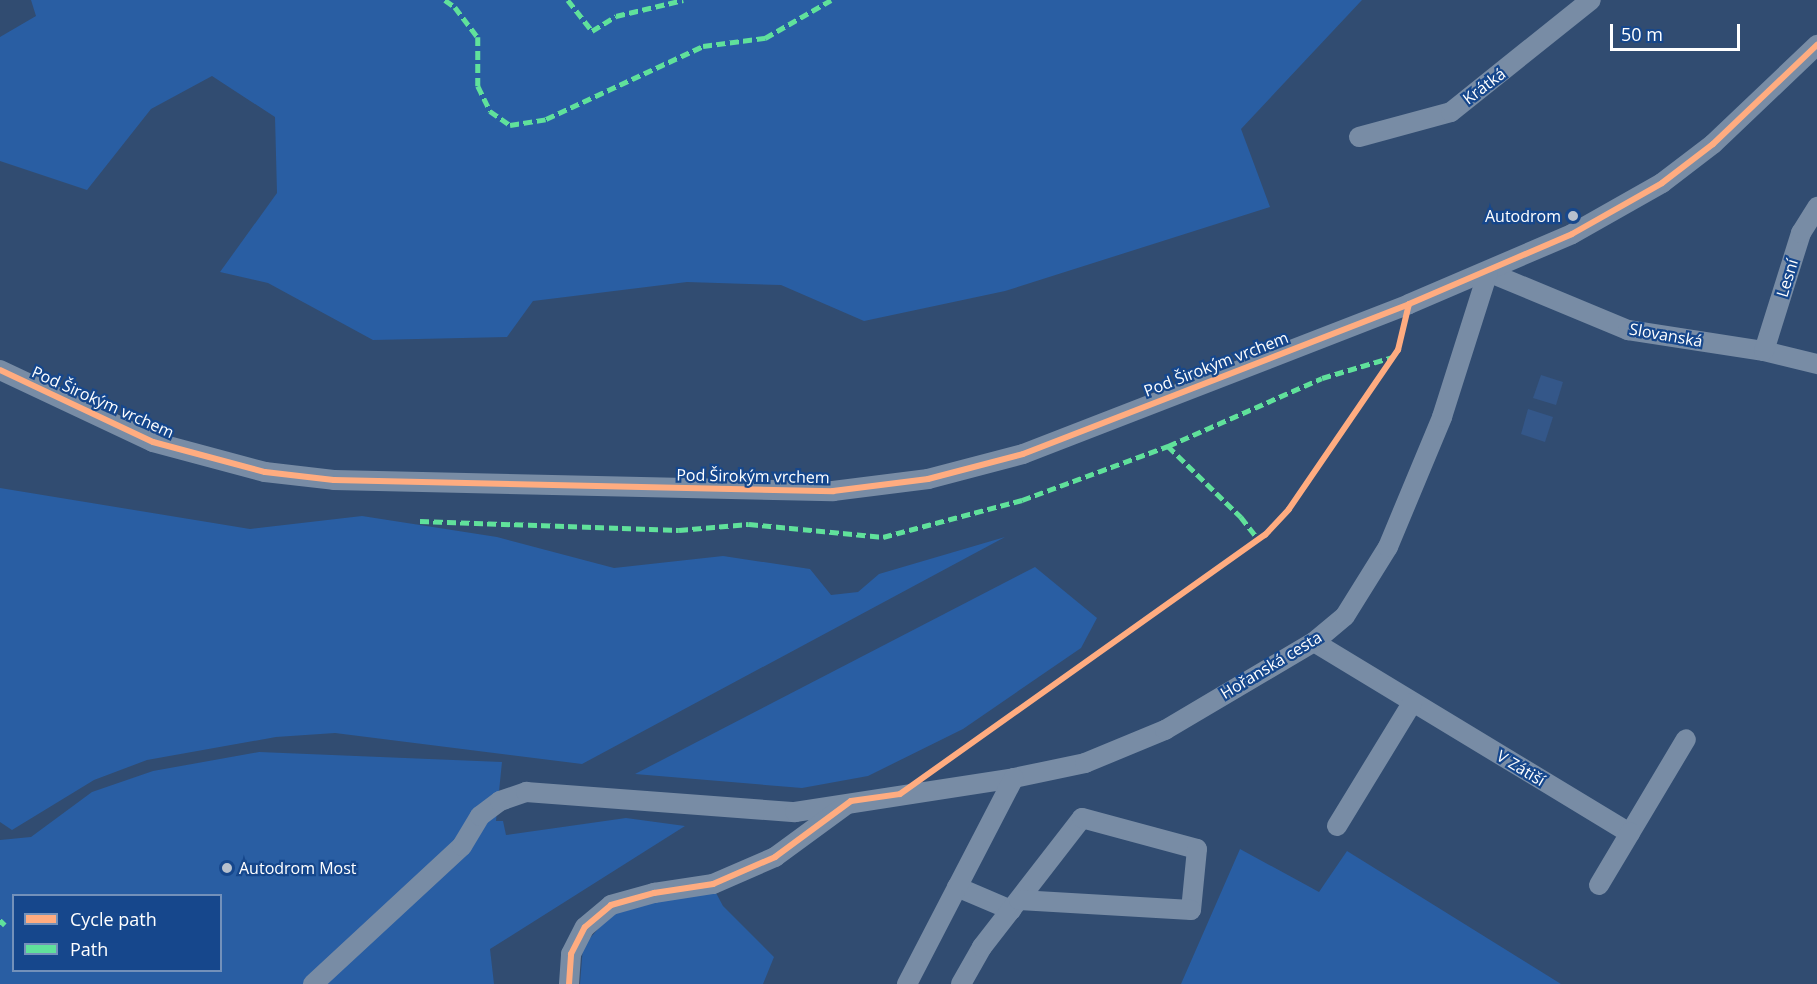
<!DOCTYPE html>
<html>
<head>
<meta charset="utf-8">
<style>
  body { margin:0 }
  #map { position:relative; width:1817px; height:984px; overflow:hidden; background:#314c71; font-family:"Open Sans",sans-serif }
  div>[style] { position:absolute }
  .green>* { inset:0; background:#295ea3 }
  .water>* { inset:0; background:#345789 }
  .minor>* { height:20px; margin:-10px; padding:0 10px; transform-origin:10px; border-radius:10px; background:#788ca5 }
  .quiet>* { height:4.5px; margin-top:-2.25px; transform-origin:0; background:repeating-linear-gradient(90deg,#60e19b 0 9px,transparent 0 13.5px) }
  .cycleway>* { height:6px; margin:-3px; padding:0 3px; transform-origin:3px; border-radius:3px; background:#ffac80 }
  .dots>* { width:16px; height:16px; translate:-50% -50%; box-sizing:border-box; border:3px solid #16478c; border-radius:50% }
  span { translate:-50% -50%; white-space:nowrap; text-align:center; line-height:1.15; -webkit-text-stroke:4.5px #16478c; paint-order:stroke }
  .street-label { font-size:16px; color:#fff }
  .poi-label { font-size:16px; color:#fff }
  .right { translate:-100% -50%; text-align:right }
  .left { translate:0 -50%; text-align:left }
  .legend { position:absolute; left:12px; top:894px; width:210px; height:78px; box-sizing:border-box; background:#16478c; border:2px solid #7391ba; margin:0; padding:8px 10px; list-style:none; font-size:18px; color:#fff }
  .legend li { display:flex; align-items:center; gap:12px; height:30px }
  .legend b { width:30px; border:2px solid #7391ba }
  .scale { position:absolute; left:1610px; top:24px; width:130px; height:27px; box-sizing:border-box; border:3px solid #fff; border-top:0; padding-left:8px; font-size:18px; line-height:21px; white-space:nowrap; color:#fff; -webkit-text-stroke:4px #16478c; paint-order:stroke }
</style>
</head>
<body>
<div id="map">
  <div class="green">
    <div style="clip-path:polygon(31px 0,1362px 0,1241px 129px,1270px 207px,1005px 291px,864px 321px,781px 285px,687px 282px,533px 301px,507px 337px,373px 340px,268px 283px,220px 272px,277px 193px,275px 117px,212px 76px,151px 109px,87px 190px,0 161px,0 37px,36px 16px)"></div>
    <div style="clip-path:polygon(0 488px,250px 529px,362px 516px,497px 537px,614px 568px,723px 556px,810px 569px,831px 595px,858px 592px,879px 574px,1005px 537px,582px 764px,335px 733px,276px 737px,147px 760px,94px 780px,12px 830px,0 822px)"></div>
    <div style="clip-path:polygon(1035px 567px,1097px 618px,1081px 648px,963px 729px,868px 776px,802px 788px,635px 774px)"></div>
    <div style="clip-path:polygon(evenodd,259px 752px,502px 762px,496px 821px,503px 821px,506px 835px,626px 818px,685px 826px,490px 949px,494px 984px,0 984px,0 840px,31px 837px,92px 792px,153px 771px,259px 752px,14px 896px,220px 896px,220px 970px,14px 970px,14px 896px)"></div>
    <div style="clip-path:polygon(1240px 849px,1319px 892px,1347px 851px,1561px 984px,1181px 984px)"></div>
    <div style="clip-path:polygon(715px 891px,723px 906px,774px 957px,763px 984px,580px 984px,583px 946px,615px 910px)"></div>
  </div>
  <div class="water">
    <div style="clip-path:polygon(1541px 375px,1563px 382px,1556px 405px,1533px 398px)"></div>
    <div style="clip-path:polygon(1528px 409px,1553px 417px,1545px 442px,1521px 434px)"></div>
  </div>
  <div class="minor">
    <div style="left:1359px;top:137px;width:95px;rotate:-15.2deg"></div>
    <div style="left:1451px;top:112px;width:179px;rotate:-38.7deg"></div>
    <div style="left:1488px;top:272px;width:152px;rotate:22.5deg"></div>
    <div style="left:1628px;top:330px;width:138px;rotate:8.8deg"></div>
    <div style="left:1764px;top:351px;width:55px;rotate:13.8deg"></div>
    <div style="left:1764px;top:351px;width:124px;rotate:-72.6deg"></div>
    <div style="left:1801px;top:233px;width:31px;rotate:-58deg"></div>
    <div style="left:0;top:370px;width:169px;rotate:25.2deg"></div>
    <div style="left:153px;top:442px;width:116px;rotate:15deg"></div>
    <div style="left:265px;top:472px;width:69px;rotate:6.6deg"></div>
    <div style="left:334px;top:480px;width:499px;rotate:1.3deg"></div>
    <div style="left:833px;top:491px;width:96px;rotate:-7.2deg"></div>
    <div style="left:928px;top:479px;width:98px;rotate:-14.7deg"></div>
    <div style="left:1023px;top:454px;width:414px;rotate:-21.2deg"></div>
    <div style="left:1409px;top:304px;width:177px;rotate:-23.2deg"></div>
    <div style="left:1572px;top:234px;width:103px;rotate:-29.5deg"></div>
    <div style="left:1662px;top:183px;width:64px;rotate:-37.4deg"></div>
    <div style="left:1713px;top:144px;width:144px;rotate:-43.6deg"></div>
    <div style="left:1314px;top:642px;width:369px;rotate:31.2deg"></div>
    <div style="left:1630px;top:833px;width:109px;rotate:-59.2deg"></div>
    <div style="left:1337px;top:826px;width:144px;rotate:-58.6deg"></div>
    <div style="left:1599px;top:885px;width:61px;rotate:-59.2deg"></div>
    <div style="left:957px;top:887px;width:59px;rotate:23.1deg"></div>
    <div style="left:313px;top:984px;width:203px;rotate:-42.8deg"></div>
    <div style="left:462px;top:846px;width:35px;rotate:-59deg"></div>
    <div style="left:480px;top:816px;width:25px;rotate:-37deg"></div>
    <div style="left:500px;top:801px;width:28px;rotate:-19deg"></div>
    <div style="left:526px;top:792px;width:270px;rotate:4.3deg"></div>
    <div style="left:795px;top:812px;width:222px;rotate:-8.8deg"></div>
    <div style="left:1014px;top:778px;width:73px;rotate:-11.9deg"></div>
    <div style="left:1085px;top:763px;width:87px;rotate:-22.4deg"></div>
    <div style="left:1165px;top:730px;width:173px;rotate:-30.6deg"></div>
    <div style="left:1314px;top:642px;width:40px;rotate:-40deg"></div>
    <div style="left:1345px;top:616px;width:81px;rotate:-58.1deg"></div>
    <div style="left:1388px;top:547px;width:141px;rotate:-67.4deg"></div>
    <div style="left:1442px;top:417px;width:152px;rotate:-72.4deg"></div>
    <div style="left:569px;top:984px;width:30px;rotate:-86deg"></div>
    <div style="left:571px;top:954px;width:30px;rotate:-63deg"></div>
    <div style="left:585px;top:927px;width:34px;rotate:-40deg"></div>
    <div style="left:611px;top:905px;width:45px;rotate:-15.6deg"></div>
    <div style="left:654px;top:893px;width:60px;rotate:-8.7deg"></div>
    <div style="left:713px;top:884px;width:68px;rotate:-23.5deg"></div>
    <div style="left:775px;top:857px;width:88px;rotate:-36.2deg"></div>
    <div style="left:907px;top:984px;width:232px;rotate:-62.6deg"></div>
    <div style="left:961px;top:984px;width:43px;rotate:-60.4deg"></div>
    <div style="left:982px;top:947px;width:163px;rotate:-52.2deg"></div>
    <div style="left:1082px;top:818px;width:119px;rotate:15.1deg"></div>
    <div style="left:1197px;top:849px;width:61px;rotate:95.6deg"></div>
    <div style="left:1191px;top:910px;width:172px;rotate:-176.7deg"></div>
  </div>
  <div class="quiet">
    <div style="left:445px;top:0;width:12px;rotate:35deg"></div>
    <div style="left:455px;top:7px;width:38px;rotate:53deg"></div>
    <div style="left:478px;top:37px;width:49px;rotate:90deg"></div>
    <div style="left:478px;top:86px;width:28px;rotate:64deg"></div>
    <div style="left:490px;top:111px;width:24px;rotate:35deg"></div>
    <div style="left:510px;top:125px;width:36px;rotate:-9deg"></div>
    <div style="left:546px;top:119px;width:173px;rotate:-24.9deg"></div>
    <div style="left:703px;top:46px;width:63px;rotate:-7.4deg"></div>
    <div style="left:765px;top:38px;width:76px;rotate:-29.9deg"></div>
    <div style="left:568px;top:0;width:39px;rotate:52deg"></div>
    <div style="left:592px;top:31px;width:28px;rotate:-32deg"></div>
    <div style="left:616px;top:16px;width:69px;rotate:-13.4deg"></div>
    <div style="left:1168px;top:446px;width:102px;rotate:44.2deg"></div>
    <div style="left:1241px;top:517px;width:29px;rotate:52deg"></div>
    <div style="left:420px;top:521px;width:259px;rotate:2deg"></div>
    <div style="left:679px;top:530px;width:70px;rotate:-4.9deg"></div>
    <div style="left:749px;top:524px;width:135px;rotate:5.5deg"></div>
    <div style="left:883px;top:537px;width:144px;rotate:-14.9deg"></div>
    <div style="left:1022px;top:500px;width:156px;rotate:-20.3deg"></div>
    <div style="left:1168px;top:446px;width:168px;rotate:-23.8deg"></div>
    <div style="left:1322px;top:378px;width:74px;rotate:-16.5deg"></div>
    <div style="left:0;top:920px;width:7px;rotate:45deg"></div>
  </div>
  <div class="cycleway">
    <div style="left:0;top:370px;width:169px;rotate:25.2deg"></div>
    <div style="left:153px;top:442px;width:116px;rotate:15deg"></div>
    <div style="left:265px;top:472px;width:69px;rotate:6.6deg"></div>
    <div style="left:334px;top:480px;width:499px;rotate:1.3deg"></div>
    <div style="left:833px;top:491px;width:96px;rotate:-7.2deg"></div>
    <div style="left:928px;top:479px;width:98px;rotate:-14.7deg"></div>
    <div style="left:1023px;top:454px;width:414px;rotate:-21.2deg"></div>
    <div style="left:1409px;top:304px;width:177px;rotate:-23.2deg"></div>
    <div style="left:1572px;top:234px;width:103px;rotate:-29.5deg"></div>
    <div style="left:1662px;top:183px;width:64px;rotate:-37.4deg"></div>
    <div style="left:1713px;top:144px;width:144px;rotate:-43.6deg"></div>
    <div style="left:569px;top:984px;width:30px;rotate:-86deg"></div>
    <div style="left:571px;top:954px;width:30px;rotate:-63deg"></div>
    <div style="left:585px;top:927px;width:34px;rotate:-40deg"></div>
    <div style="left:611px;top:905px;width:45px;rotate:-15.6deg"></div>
    <div style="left:654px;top:893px;width:60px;rotate:-8.7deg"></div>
    <div style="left:713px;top:884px;width:68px;rotate:-23.5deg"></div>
    <div style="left:775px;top:857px;width:94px;rotate:-36.4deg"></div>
    <div style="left:851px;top:801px;width:49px;rotate:-8.1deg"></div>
    <div style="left:900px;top:794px;width:448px;rotate:-35.4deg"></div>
    <div style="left:1265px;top:535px;width:35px;rotate:-47deg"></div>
    <div style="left:1289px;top:509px;width:193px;rotate:-55.6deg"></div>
    <div style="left:1398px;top:350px;width:47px;rotate:-76.6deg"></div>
  </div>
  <div class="dots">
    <div style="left:1573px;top:216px;background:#b7c0cd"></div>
    <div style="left:227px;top:868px;background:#b7c0cd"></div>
  </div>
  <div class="street-label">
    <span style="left:1484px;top:86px;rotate:-37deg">Krátká</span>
    <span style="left:1787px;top:278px;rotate:-73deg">Lesní</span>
    <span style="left:1666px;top:335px;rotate:10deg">Slovanská</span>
    <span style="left:1216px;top:364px;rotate:-21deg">Pod Širokým vrchem</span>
    <span style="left:103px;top:402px;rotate:24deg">Pod Širokým vrchem</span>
    <span style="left:753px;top:476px;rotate:1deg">Pod Širokým vrchem</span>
    <span style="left:1271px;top:665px;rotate:-31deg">Hořanská cesta</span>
    <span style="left:1521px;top:768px;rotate:31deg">V Zátiší</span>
  </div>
  <div class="poi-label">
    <span class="right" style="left:1561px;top:216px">Autodrom</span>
    <span class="left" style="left:239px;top:868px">Autodrom Most</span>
  </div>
  <ul class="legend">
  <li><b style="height:8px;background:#ffac80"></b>Cycle path</li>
  <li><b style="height:8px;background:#60e19b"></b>Path</li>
  </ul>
  <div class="scale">50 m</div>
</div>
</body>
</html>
